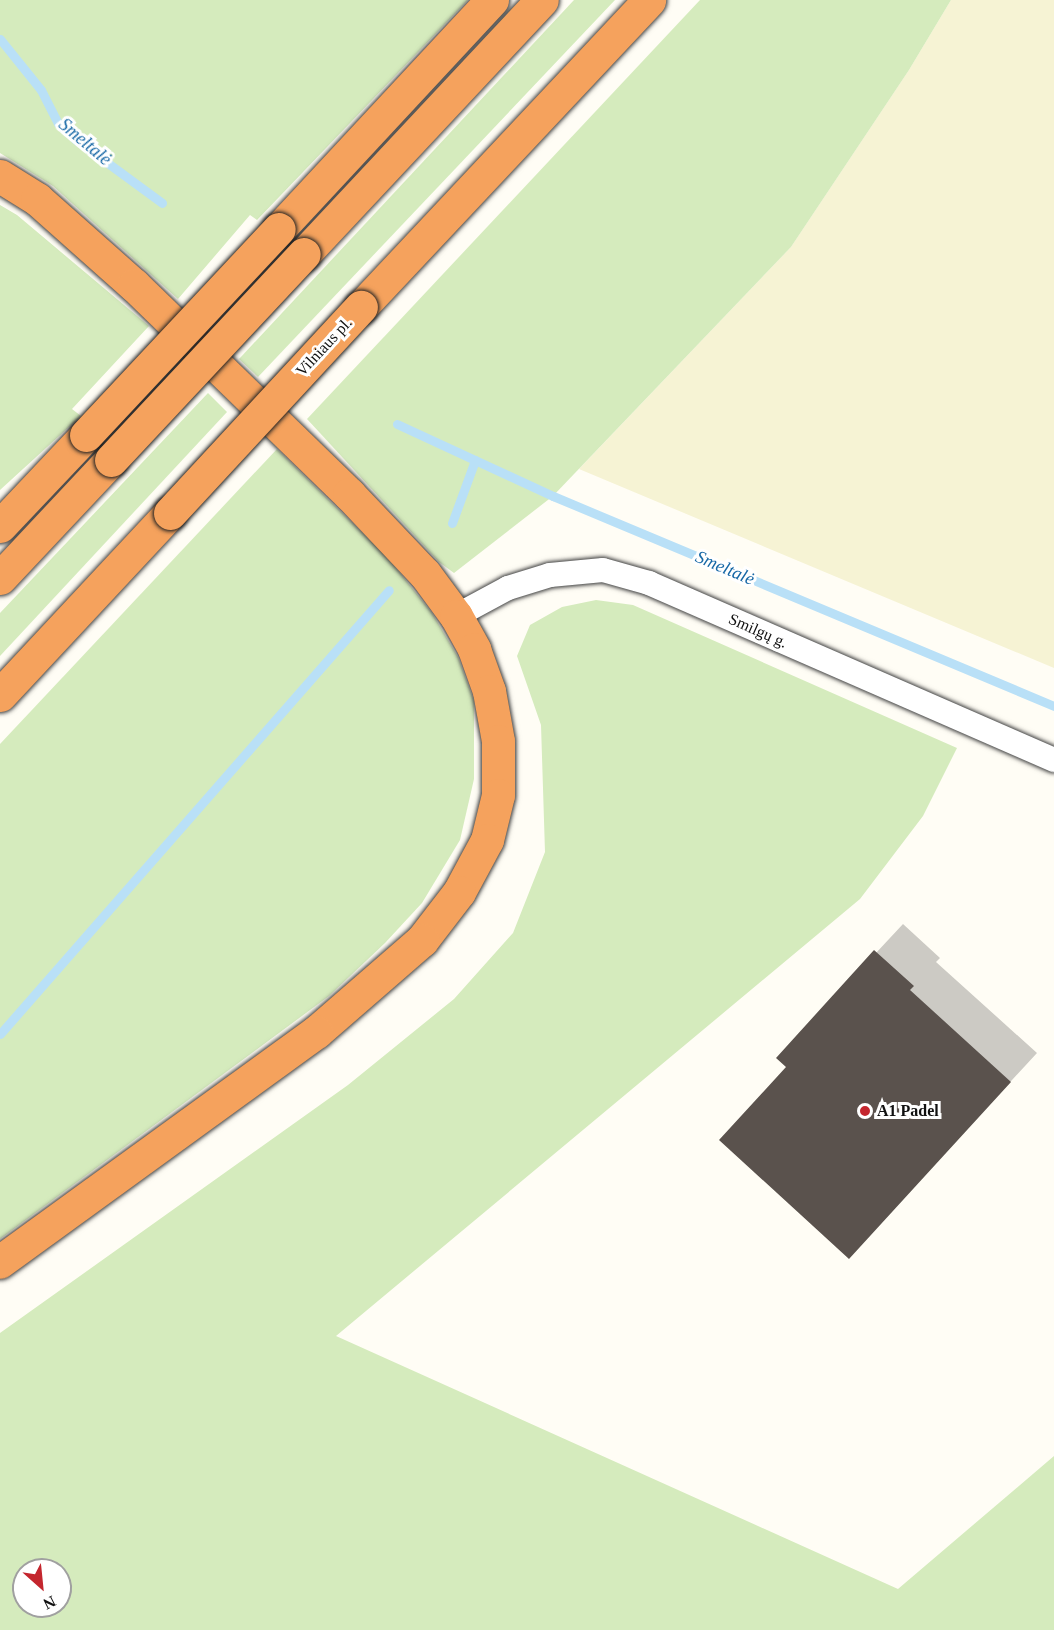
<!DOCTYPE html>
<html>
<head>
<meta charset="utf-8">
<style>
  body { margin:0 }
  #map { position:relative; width:1054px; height:1630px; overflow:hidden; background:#fffdf5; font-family:Georgia,serif }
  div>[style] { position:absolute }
  .farmland>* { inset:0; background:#f6f3d4 }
  .green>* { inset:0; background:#d5ebbd }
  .shadow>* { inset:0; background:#0003 }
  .stream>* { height:9px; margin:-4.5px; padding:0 4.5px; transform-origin:4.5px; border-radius:4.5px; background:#b9e0f7 }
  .building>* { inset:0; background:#5a524d }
  .roads { filter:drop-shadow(0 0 2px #444) drop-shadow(0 0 2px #444) }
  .street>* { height:24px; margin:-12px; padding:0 12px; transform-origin:12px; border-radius:12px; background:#fff }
  .highway>* { height:33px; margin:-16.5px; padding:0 16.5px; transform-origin:16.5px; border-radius:16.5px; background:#f5a25d }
  .bridges { filter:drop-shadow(0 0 2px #222) drop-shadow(0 0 2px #222) }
  .highway-bridge>* { height:33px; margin:-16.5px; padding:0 16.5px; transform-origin:16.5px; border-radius:16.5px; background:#f5a25d }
  .dots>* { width:16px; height:16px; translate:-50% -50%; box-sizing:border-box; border:3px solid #fff; border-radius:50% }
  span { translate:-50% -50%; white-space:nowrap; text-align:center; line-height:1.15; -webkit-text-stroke:6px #fff; paint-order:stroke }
  .street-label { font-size:16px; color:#111 }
  .poi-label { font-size:16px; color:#111; font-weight:700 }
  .left { translate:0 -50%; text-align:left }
  .water-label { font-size:18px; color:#1768a6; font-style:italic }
  .north { position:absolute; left:12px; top:1558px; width:60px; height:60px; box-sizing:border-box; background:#fff; border:2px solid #a0a0a0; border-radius:50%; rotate:153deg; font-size:16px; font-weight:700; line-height:24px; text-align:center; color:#111 }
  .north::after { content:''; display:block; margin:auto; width:21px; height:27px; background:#c4262e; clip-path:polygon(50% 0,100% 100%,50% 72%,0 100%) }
</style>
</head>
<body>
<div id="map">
  <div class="farmland">
    <div style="clip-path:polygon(951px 0,1054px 0,1054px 668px,579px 469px,791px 247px,909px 70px)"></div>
  </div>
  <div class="green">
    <div style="clip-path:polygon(0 0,468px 0,257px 220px,250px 215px,178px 299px,53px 186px,0 153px)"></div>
    <div style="clip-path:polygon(574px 0,615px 0,258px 377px,239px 359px)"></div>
    <div style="clip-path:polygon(700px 0,951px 0,909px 70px,791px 247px,553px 496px,454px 573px,439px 562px,307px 419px)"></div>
    <div style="clip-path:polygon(0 205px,17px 215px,149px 326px,72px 409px,81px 416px,0 490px)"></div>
    <div style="clip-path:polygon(208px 393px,227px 412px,0 656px,0 613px)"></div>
    <div style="clip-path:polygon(277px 449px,388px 558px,432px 613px,458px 657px,474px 701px,474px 779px,460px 840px,422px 903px,385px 943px,329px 996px,0 1239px,0 744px)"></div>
    <div style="clip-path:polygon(evenodd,596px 600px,633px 605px,957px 748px,923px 816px,860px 899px,336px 1336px,898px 1589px,1054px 1456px,1054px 1630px,0 1630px,0 1333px,348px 1085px,454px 999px,513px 933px,545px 852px,541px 725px,517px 656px,530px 625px,562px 607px,596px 600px,24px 1570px,60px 1570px,60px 1606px,24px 1606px,24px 1570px)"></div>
  </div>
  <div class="shadow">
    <div style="clip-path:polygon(903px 924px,940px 958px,936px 962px,1037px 1053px,849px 1257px,788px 1067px,778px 1058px)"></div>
  </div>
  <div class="stream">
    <div style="left:0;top:39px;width:65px;rotate:51.2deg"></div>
    <div style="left:41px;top:90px;width:37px;rotate:63deg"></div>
    <div style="left:58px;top:123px;width:23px;rotate:43deg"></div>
    <div style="left:75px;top:139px;width:108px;rotate:36.3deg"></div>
    <div style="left:397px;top:424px;width:172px;rotate:24.8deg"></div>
    <div style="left:553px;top:496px;width:543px;rotate:22.74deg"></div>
    <div style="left:452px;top:523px;width:67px;rotate:-69.9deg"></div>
    <div style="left:0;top:1034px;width:590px;rotate:-48.78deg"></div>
  </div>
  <div class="building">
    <div style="clip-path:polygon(874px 950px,914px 986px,910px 990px,1011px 1082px,849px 1259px,719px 1140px,786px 1067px,776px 1058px)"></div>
  </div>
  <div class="roads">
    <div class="street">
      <div style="left:456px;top:616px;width:59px;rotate:-28.3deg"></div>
      <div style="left:508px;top:588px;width:44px;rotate:-17.2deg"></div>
      <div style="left:550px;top:575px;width:53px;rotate:-5.4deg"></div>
      <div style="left:603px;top:570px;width:48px;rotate:15.8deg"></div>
      <div style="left:649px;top:583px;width:442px;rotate:23.6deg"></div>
    </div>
    <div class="highway">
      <div style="left:0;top:176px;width:44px;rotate:31.9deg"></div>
      <div style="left:37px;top:199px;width:130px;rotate:41.6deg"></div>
      <div style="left:134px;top:285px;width:300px;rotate:44.2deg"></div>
      <div style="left:349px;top:494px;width:110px;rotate:46.5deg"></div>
      <div style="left:425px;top:574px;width:52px;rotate:53.6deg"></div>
      <div style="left:456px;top:616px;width:38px;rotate:61deg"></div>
      <div style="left:474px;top:649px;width:45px;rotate:70.3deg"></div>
      <div style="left:489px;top:691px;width:51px;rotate:79.8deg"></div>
      <div style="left:498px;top:741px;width:54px;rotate:90deg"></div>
      <div style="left:498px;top:795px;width:46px;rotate:103.7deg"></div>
      <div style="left:487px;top:840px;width:59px;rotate:118.3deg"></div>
      <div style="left:459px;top:892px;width:61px;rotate:127.6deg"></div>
      <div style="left:422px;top:940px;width:140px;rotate:139deg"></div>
      <div style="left:316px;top:1032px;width:391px;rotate:144deg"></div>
      <div style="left:279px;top:229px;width:313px;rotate:-47.1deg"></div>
      <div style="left:304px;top:254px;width:348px;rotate:-46.9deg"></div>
      <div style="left:361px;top:307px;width:421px;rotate:-46.8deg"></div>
      <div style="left:0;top:526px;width:125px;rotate:-46.6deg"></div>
      <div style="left:0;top:578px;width:162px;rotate:-46.8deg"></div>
      <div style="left:0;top:695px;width:249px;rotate:-47deg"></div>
    </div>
  </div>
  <div class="bridges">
    <div class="highway-bridge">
      <div style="left:86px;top:435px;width:282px;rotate:-46.9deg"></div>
      <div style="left:111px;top:460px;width:282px;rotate:-46.9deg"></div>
      <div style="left:170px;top:513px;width:281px;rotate:-47.2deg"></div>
    </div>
  </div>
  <div class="dots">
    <div style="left:865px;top:1111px;background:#c4262e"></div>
  </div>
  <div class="street-label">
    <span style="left:324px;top:347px;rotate:-47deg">Vilniaus pl.</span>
    <span style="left:758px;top:631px;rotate:24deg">Smilgų g.</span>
  </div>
  <div class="poi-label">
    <span class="left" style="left:877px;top:1111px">A1 Padel</span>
  </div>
  <div class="water-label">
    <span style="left:85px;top:142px;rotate:40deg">Smeltalė</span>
    <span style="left:725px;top:568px;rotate:23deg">Smeltalė</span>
  </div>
  <div class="north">N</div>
</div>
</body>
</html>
